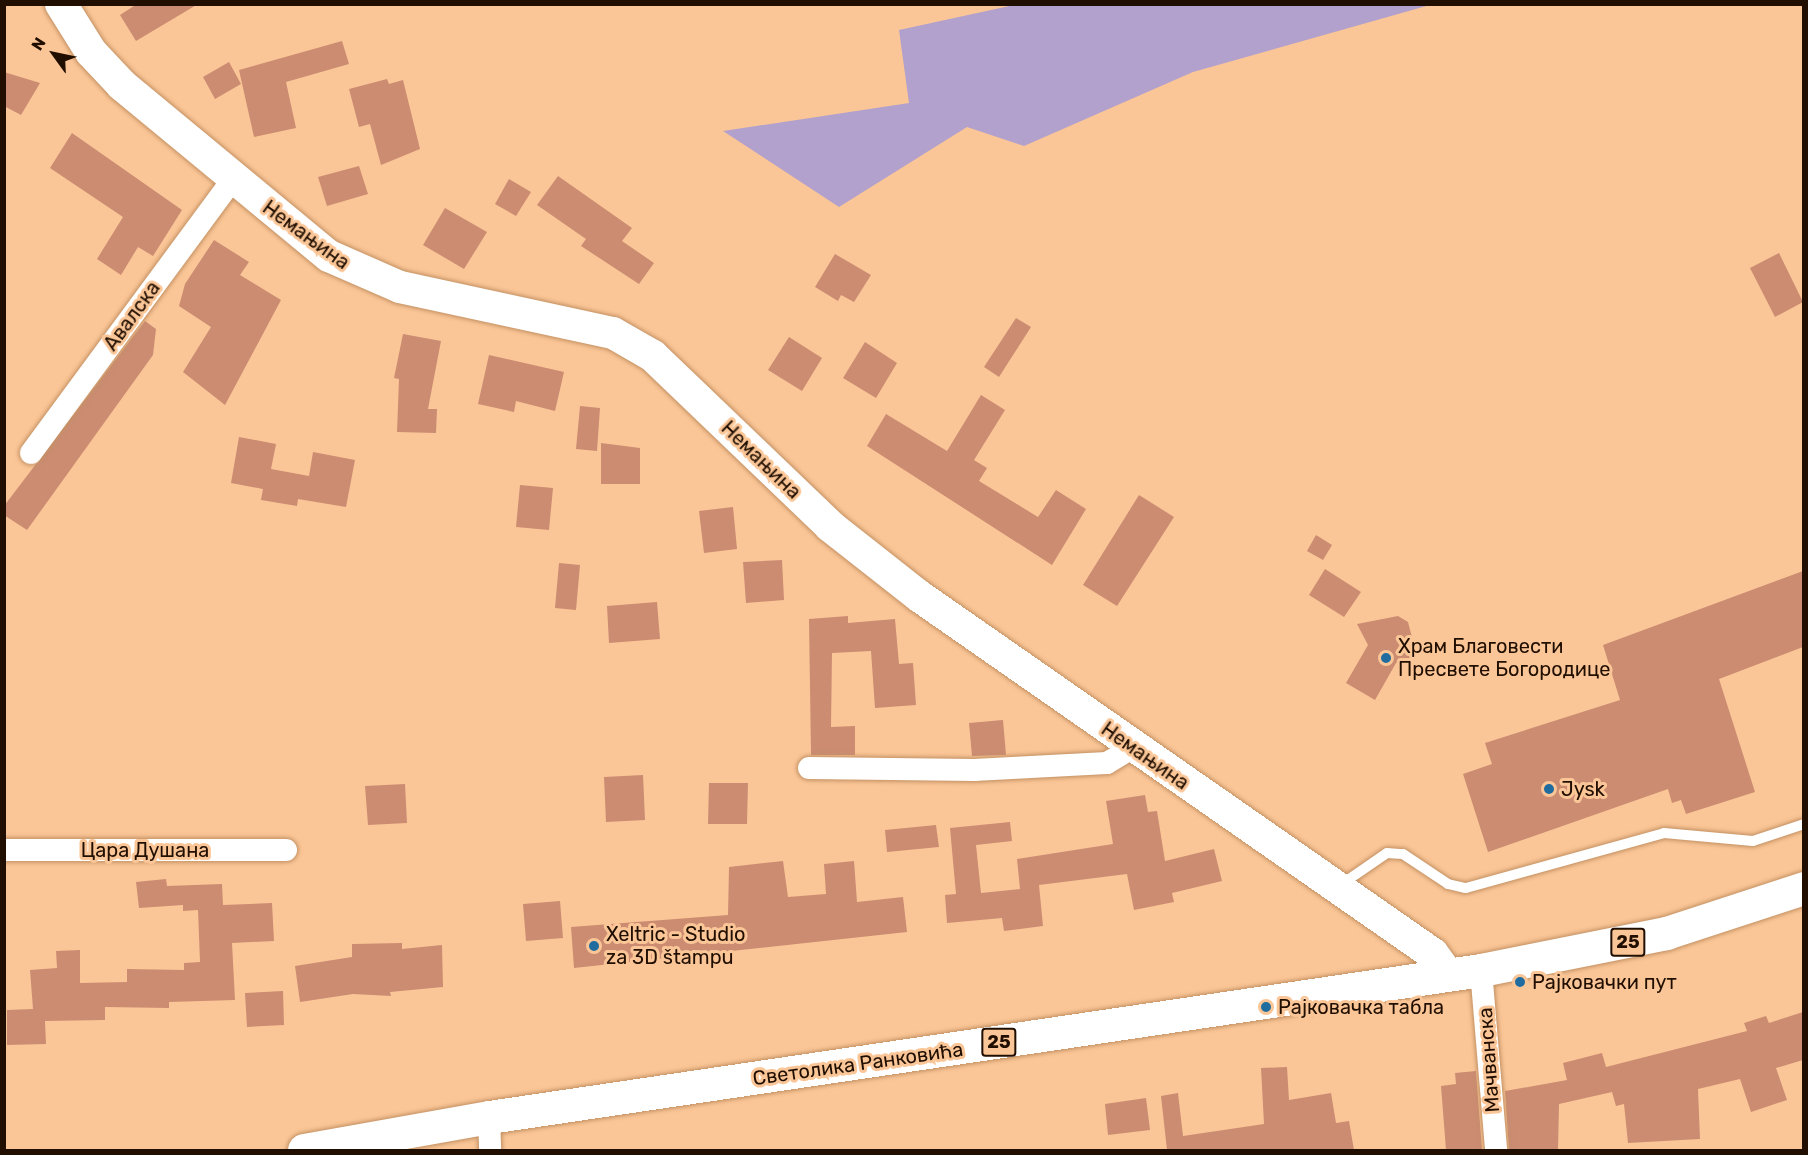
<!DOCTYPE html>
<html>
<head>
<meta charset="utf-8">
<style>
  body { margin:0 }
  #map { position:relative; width:1808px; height:1155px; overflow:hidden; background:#fbc697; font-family:Rubik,sans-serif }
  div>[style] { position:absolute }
  .green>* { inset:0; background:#b2a1cc }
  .building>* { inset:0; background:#cb8c72 }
  .roads { filter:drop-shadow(0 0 2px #c39163) drop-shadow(0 0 2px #c39163) }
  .lane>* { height:10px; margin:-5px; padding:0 5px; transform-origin:5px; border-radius:5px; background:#fff }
  .street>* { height:22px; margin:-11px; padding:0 11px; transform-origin:11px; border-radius:11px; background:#fff }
  .secondary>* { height:32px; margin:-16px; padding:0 16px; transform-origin:16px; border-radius:16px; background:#fff }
  .primary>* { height:33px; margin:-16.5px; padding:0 16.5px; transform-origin:16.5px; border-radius:16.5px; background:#fff }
  .dots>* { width:16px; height:16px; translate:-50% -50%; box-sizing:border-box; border:3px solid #fbc697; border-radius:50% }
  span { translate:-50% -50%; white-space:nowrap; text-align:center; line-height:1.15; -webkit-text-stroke:6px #fbc697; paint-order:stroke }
  .shield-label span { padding:2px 4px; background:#fbc697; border:2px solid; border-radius:4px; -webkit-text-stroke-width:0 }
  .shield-label { font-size:18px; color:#200e00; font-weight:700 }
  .street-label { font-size:20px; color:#200e00 }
  .poi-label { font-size:20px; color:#200e00 }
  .left { translate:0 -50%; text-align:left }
  .frame { position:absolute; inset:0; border:6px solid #200e00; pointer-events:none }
  .north { position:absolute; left:24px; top:24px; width:60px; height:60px; -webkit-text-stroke:4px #fbc697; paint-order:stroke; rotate:303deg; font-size:16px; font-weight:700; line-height:24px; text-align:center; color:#200e00 }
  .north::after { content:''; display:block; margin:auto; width:21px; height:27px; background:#200e00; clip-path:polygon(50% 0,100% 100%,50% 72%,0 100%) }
</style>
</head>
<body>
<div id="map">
  <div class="green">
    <div style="clip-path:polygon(1014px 5px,1014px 4px,1430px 5px,1193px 72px,1024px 146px,967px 127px,839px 207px,723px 131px,909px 103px,899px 30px)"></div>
  </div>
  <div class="building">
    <div style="clip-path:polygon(137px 4px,198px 4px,136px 41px,120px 15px)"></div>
    <div style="clip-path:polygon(342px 41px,349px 64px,286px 82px,296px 128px,254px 137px,239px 70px)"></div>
    <div style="clip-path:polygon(229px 62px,241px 84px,215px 99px,203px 77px)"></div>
    <div style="clip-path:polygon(4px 72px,40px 83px,21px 115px,4px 106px)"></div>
    <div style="clip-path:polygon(387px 79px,389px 84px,403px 80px,420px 149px,381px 165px,370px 124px,359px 127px,349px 89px)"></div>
    <div style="clip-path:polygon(72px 133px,182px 210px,153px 256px,138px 247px,121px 275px,97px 259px,123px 217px,50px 168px)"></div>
    <div style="clip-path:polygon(359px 166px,368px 194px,327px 206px,318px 177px)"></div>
    <div style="clip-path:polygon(558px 176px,632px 228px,622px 241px,654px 263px,639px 284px,581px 246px,586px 239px,537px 205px)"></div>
    <div style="clip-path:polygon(509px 179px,531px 192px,516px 216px,495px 204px)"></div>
    <div style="clip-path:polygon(445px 208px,487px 232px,464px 269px,423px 245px)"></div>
    <div style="clip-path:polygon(214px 240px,249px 262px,240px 275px,281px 300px,225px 405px,183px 372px,211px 327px,179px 306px,185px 284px)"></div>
    <div style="clip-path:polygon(1779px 253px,1803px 302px,1775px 317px,1750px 268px)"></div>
    <div style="clip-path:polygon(835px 254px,871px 275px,854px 302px,841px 295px,838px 301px,815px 287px)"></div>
    <div style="clip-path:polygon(1016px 318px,1031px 327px,999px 377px,984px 367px)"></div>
    <div style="clip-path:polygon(145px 321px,156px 329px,153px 355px,27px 530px,4px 515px,4px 506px)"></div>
    <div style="clip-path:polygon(403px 334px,441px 341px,428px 409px,437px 409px,436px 433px,397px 432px,399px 379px,394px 378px)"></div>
    <div style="clip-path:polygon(789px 337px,822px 358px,802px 391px,768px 370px)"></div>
    <div style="clip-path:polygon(865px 342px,897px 363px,876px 398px,843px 378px)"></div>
    <div style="clip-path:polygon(489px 355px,564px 372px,555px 411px,516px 401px,514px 412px,478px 404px)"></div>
    <div style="clip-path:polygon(981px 395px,1005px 410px,974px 460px,987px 468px,979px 481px,1038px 517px,1056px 490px,1086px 509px,1052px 565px,867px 446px,886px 414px,947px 451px)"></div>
    <div style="clip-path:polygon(580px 406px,600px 408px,597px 451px,576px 449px)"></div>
    <div style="clip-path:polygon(239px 437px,276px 444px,271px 469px,309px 476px,313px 452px,355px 460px,346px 507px,298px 499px,297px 506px,261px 500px,263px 489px,231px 483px)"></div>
    <div style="clip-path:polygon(601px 443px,640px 448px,640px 484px,601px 484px)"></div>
    <div style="clip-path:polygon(520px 485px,553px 488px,549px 530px,516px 527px)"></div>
    <div style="clip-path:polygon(1139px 495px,1174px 517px,1117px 606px,1083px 585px)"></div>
    <div style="clip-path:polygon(733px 507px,737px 549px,704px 553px,699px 511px)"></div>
    <div style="clip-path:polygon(1316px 535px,1332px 545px,1323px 560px,1307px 551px)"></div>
    <div style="clip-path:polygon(782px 560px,784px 600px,746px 603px,743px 562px)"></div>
    <div style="clip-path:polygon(559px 563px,580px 565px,576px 610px,555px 608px)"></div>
    <div style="clip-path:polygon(1325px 569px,1361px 592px,1344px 617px,1309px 595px)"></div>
    <div style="clip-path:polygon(1803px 571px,1803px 647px,1719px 679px,1755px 792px,1686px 814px,1681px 800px,1672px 803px,1668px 789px,1488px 852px,1463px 774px,1492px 764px,1485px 743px,1620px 700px,1603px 645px)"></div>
    <div style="clip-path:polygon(657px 602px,660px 639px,609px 643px,607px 606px)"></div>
    <div style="clip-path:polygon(848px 616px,848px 623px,895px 619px,899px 664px,913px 663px,916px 705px,875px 708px,871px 651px,832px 653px,831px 727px,855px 726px,855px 755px,811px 755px,809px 619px)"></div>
    <div style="clip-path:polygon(1398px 616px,1408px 622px,1416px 653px,1407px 664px,1396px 663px,1375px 700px,1346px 683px,1368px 645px,1357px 624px)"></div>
    <div style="clip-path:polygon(1003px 720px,1006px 755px,972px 756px,969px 723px)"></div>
    <div style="clip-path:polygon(643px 775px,645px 820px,606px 822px,604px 777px)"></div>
    <div style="clip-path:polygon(709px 783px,748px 783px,747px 824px,708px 824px)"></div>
    <div style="clip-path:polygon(405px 784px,407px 823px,368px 825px,365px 786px)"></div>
    <div style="clip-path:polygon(1145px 795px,1148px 812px,1157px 811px,1165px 861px,1214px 849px,1222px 881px,1172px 893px,1174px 902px,1134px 910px,1127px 874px,1039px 885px,1043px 926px,1004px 931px,1002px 918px,947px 923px,945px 895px,956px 894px,950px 828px,1010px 822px,1012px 841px,976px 845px,981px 893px,1020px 889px,1017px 859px,1113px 844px,1106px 801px)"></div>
    <div style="clip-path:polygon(936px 825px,939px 847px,887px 852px,885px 830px)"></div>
    <div style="clip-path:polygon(783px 861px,788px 897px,826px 894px,824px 864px,854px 861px,857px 902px,903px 897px,907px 932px,574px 968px,571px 927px,728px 915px,729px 867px)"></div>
    <div style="clip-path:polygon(166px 879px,167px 886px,222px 884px,223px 905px,272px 903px,274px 941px,232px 943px,235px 1000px,169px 1002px,169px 1008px,105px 1007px,105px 1020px,45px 1021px,46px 1044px,7px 1045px,7px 1010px,33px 1009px,30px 970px,57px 968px,56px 951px,80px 950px,80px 983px,127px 982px,127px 969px,184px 970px,184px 963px,200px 962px,198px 910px,183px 911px,183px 905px,139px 908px,136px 882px)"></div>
    <div style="clip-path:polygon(560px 901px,563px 938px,526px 941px,523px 904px)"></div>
    <div style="clip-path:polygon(402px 943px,402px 949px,442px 945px,443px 987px,390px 992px,391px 996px,353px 994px,300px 1002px,295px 966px,352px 957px,352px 944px)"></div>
    <div style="clip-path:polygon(283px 991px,284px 1025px,247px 1027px,245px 993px)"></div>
    <div style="clip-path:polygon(1803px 1012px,1803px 1060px,1776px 1068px,1787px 1100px,1751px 1112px,1740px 1079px,1698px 1089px,1700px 1139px,1628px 1143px,1624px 1104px,1616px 1106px,1612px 1092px,1559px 1104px,1558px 1150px,1509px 1150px,1505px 1091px,1567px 1080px,1563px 1063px,1602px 1053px,1606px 1067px,1747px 1031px,1744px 1023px,1766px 1016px,1769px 1023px)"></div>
    <div style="clip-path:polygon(1287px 1067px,1289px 1100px,1331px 1093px,1336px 1123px,1349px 1121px,1354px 1150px,1167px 1150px,1161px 1096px,1178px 1093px,1183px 1136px,1264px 1124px,1261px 1068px)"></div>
    <div style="clip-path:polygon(1476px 1071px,1482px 1150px,1446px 1150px,1441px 1086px,1456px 1084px,1455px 1073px)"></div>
    <div style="clip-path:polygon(1146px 1098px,1150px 1130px,1108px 1135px,1105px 1104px)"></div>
  </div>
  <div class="roads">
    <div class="lane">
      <div style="left:1339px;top:886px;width:58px;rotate:-34.5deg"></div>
      <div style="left:1387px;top:853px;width:16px;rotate:4deg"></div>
      <div style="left:1403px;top:854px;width:54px;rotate:33.7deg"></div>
      <div style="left:1448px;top:884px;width:18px;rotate:13deg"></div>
      <div style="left:1466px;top:888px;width:205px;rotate:-15.5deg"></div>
      <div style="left:1664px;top:833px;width:89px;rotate:5.1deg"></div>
      <div style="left:1753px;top:841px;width:54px;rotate:-18.4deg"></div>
    </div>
    <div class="street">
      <div style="left:31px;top:453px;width:339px;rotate:-53.6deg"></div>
      <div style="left:809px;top:768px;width:165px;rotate:0.7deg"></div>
      <div style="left:974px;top:770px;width:133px;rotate:-3deg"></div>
      <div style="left:1107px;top:763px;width:29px;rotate:-31deg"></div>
      <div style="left:4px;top:850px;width:282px"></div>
      <div style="left:1481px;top:970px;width:181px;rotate:85.2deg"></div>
      <div style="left:489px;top:1117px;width:33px;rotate:88deg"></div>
    </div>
    <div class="secondary">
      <div style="left:61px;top:4px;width:57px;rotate:58deg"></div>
      <div style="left:91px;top:52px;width:45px;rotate:46.8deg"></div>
      <div style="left:122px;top:85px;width:268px;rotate:39.6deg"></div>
      <div style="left:329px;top:256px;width:77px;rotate:23.6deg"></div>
      <div style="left:400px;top:287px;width:218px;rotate:12.2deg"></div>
      <div style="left:613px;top:333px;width:46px;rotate:29.9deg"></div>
      <div style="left:653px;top:356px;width:245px;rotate:43.8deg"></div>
      <div style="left:830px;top:526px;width:113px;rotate:38.2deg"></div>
      <div style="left:919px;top:596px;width:626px;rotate:34.86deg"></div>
      <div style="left:1433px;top:954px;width:26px;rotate:54deg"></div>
    </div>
    <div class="primary">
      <div style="left:304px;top:1150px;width:188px;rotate:-10.1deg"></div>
      <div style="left:489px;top:1117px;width:1003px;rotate:-8.43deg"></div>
      <div style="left:1481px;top:970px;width:189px;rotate:-11.3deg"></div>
      <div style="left:1666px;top:933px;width:145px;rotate:-18.1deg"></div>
    </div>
  </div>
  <div class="dots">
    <div style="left:1386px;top:658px;background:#216c9f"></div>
    <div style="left:1549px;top:789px;background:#216c9f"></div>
    <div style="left:594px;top:946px;background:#216c9f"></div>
    <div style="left:1520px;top:982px;background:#216c9f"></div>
    <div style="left:1266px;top:1007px;background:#216c9f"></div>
  </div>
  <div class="shield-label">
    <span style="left:1628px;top:942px">25</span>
    <span style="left:999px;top:1042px">25</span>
  </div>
  <div class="street-label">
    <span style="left:306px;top:235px;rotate:36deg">Немањина</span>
    <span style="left:132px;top:316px;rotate:-54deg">Авалска</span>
    <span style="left:761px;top:460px;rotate:44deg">Немањина</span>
    <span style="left:1145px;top:756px;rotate:35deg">Немањина</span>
    <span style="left:145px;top:850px">Цара Душана</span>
    <span style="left:1489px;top:1060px;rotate:-94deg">Мачванска</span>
    <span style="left:858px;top:1064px;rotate:-8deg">Светолика Ранковића</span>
  </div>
  <div class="poi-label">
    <span class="left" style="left:1398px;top:658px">Храм Благовести<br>Пресвете Богородице</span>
    <span class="left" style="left:1561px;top:789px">Jysk</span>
    <span class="left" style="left:606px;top:946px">Xeltric - Studio<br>za 3D štampu</span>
    <span class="left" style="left:1532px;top:982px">Рајковачки пут</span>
    <span class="left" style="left:1278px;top:1007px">Рајковачка табла</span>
  </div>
  <div class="frame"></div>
  <div class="north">N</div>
</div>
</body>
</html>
